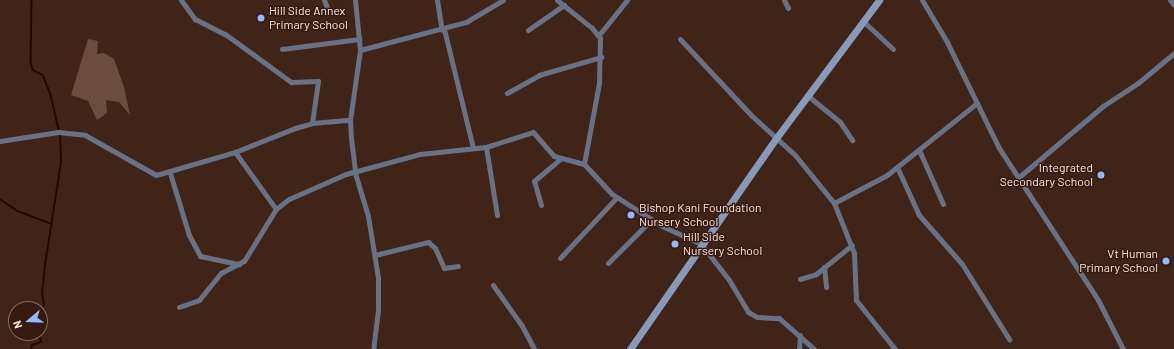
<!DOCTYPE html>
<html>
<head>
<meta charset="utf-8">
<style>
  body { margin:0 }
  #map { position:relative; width:1174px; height:349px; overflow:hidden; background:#412418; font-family:Barlow,sans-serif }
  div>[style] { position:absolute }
  .green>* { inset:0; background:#6d4c40 }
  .stream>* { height:1.5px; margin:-0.75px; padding:0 0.75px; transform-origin:0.75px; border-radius:0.75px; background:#260600 }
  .street>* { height:5px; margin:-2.5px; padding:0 2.5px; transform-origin:2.5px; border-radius:2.5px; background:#677286 }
  .secondary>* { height:7px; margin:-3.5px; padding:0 3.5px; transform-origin:3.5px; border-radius:3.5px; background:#889ab9 }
  .dots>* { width:11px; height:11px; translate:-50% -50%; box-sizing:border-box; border:2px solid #361a0f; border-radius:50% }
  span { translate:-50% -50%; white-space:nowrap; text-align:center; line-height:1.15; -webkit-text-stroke:3px #361a0f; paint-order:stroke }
  .poi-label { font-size:12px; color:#feeae2 }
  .left { translate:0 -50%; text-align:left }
  .right { translate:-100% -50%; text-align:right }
  .north { position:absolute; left:8px; top:301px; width:40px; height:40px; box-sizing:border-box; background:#361a0f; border:1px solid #866d63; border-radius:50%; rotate:251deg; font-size:11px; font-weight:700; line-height:16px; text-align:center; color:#feeae2 }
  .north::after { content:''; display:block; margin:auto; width:14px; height:18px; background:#91b8fd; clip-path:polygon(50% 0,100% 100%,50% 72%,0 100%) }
</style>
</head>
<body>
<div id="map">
  <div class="green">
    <div style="clip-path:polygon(88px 39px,98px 41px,97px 54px,104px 53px,114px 59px,124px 87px,130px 115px,119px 102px,106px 100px,107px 113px,97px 120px,88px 101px,71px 95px)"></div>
  </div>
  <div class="stream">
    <div style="left:32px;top:0;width:62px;rotate:90.9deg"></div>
    <div style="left:31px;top:62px;width:8px;rotate:76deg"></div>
    <div style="left:33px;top:70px;width:11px;rotate:27deg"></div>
    <div style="left:43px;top:75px;width:22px;rotate:68deg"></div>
    <div style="left:51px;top:95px;width:36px;rotate:77deg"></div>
    <div style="left:0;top:199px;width:22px;rotate:34deg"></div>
    <div style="left:18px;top:211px;width:36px;rotate:21deg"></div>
    <div style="left:40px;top:318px;width:14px;rotate:-73deg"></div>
    <div style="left:44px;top:305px;width:11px;rotate:-100deg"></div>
    <div style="left:42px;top:294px;width:29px;rotate:-84deg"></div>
    <div style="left:45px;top:265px;width:103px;rotate:-81.1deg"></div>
    <div style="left:61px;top:163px;width:29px;rotate:-92deg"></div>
    <div style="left:31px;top:349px;width:4px;rotate:-76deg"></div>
    <div style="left:32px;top:345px;width:9px;rotate:-18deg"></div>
    <div style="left:41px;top:342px;width:9px;rotate:-103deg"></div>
  </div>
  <div class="street">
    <div style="left:181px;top:0;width:24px;rotate:54deg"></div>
    <div style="left:195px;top:19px;width:34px;rotate:27deg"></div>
    <div style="left:225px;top:34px;width:82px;rotate:36deg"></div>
    <div style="left:291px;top:82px;width:27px;rotate:-2deg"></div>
    <div style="left:318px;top:81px;width:42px;rotate:98.1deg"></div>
    <div style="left:324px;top:0;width:11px;rotate:68deg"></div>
    <div style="left:355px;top:0;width:50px;rotate:84.3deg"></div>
    <div style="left:360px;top:50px;width:71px;rotate:98.1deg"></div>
    <div style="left:350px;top:120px;width:18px;rotate:87deg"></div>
    <div style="left:351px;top:138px;width:35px;rotate:83deg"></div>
    <div style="left:355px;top:173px;width:45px;rotate:73.2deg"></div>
    <div style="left:368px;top:216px;width:63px;rotate:80.8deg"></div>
    <div style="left:378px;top:278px;width:32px;rotate:90deg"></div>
    <div style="left:378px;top:310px;width:39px;rotate:97deg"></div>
    <div style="left:437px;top:0;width:30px;rotate:81deg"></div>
    <div style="left:557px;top:0;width:45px;rotate:38.7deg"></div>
    <div style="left:592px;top:28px;width:13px;rotate:51deg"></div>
    <div style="left:600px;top:38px;width:45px;rotate:91.3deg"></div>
    <div style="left:599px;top:83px;width:82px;rotate:100.5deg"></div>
    <div style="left:784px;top:0;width:9px;rotate:63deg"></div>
    <div style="left:922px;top:0;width:49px;rotate:59.2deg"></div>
    <div style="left:947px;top:42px;width:118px;rotate:63.9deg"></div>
    <div style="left:999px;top:148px;width:181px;rotate:56.9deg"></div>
    <div style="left:1098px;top:300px;width:55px;rotate:63deg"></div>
    <div style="left:1170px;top:0;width:6px;rotate:51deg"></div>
    <div style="left:863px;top:21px;width:41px;rotate:43deg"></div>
    <div style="left:444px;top:29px;width:122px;rotate:76.3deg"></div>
    <div style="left:528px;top:30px;width:44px;rotate:-34.8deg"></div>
    <div style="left:599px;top:35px;width:45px;rotate:-51.3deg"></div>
    <div style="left:680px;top:39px;width:104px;rotate:46.9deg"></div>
    <div style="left:751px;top:115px;width:59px;rotate:42.3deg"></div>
    <div style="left:795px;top:155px;width:62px;rotate:50.9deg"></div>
    <div style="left:834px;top:203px;width:54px;rotate:68.2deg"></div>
    <div style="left:854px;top:253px;width:47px;rotate:87.6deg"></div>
    <div style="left:856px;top:300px;width:63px;rotate:51.5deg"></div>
    <div style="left:282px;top:49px;width:78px;rotate:-7.4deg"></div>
    <div style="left:360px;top:50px;width:110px;rotate:-14.8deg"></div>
    <div style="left:466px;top:22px;width:43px;rotate:-30.7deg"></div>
    <div style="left:507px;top:93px;width:37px;rotate:-29deg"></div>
    <div style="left:539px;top:75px;width:65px;rotate:-16.2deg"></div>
    <div style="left:807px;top:95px;width:43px;rotate:39.3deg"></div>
    <div style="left:840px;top:122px;width:22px;rotate:56deg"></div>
    <div style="left:0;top:141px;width:59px;rotate:-8.8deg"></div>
    <div style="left:58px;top:132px;width:27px;rotate:6deg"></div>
    <div style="left:85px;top:135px;width:81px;rotate:29.4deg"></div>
    <div style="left:156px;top:175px;width:82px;rotate:-16.2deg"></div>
    <div style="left:235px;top:152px;width:65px;rotate:-21.8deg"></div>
    <div style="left:295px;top:128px;width:18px;rotate:-16deg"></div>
    <div style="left:312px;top:123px;width:38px;rotate:-5deg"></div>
    <div style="left:486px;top:147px;width:69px;rotate:80.8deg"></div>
    <div style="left:919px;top:150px;width:59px;rotate:66deg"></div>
    <div style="left:235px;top:152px;width:70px;rotate:54.3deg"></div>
    <div style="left:897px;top:167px;width:53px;rotate:65.4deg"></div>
    <div style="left:919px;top:215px;width:65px;rotate:48.7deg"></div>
    <div style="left:962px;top:264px;width:89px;rotate:57.9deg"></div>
    <div style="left:170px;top:173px;width:65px;rotate:73deg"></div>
    <div style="left:189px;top:235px;width:24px;rotate:62deg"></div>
    <div style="left:200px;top:256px;width:40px;rotate:12deg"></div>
    <div style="left:1019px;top:177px;width:110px;rotate:-40.2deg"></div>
    <div style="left:1103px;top:106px;width:42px;rotate:-33.3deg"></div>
    <div style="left:1138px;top:83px;width:47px;rotate:-39.8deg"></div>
    <div style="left:834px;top:203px;width:60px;rotate:-27.8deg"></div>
    <div style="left:887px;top:175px;width:115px;rotate:-38.7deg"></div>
    <div style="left:541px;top:205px;width:25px;rotate:-106deg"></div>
    <div style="left:534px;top:181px;width:34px;rotate:-40deg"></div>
    <div style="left:375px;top:255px;width:55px;rotate:-13.8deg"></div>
    <div style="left:428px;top:242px;width:9px;rotate:41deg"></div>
    <div style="left:435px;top:248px;width:22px;rotate:66deg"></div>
    <div style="left:444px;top:268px;width:14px;rotate:-8deg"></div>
    <div style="left:560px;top:258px;width:83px;rotate:-46.9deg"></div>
    <div style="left:608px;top:263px;width:61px;rotate:-45deg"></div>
    <div style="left:824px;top:267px;width:20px;rotate:84deg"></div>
    <div style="left:800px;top:279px;width:17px;rotate:-17deg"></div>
    <div style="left:816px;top:274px;width:46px;rotate:-38.9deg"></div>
    <div style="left:493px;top:285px;width:50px;rotate:54.7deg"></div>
    <div style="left:522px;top:326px;width:26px;rotate:62deg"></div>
    <div style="left:179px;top:307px;width:21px;rotate:-19deg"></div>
    <div style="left:199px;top:300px;width:35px;rotate:-51deg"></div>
    <div style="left:221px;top:273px;width:26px;rotate:-28deg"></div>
    <div style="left:244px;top:261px;width:61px;rotate:-58.4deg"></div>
    <div style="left:276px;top:209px;width:16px;rotate:-38deg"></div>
    <div style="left:289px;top:199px;width:62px;rotate:-23.7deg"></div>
    <div style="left:346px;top:174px;width:77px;rotate:-15.1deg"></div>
    <div style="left:420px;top:154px;width:66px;rotate:-6.1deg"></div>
    <div style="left:486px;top:147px;width:49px;rotate:-17.7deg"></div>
    <div style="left:533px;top:132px;width:32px;rotate:49deg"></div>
    <div style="left:554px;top:156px;width:31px;rotate:15deg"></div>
    <div style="left:584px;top:164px;width:41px;rotate:47deg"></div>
    <div style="left:612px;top:194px;width:59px;rotate:32.6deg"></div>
    <div style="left:662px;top:226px;width:43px;rotate:24.8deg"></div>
    <div style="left:701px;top:244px;width:46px;rotate:52.1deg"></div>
    <div style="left:729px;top:280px;width:37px;rotate:59deg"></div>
    <div style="left:748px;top:312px;width:10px;rotate:29deg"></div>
    <div style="left:757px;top:317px;width:22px;rotate:3deg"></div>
    <div style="left:779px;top:318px;width:47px;rotate:41.5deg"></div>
    <div style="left:799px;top:349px;width:14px;rotate:-86deg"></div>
  </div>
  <div class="secondary">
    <div style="left:630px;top:349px;width:258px;rotate:-55.3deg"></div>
    <div style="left:777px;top:137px;width:171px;rotate:-53.3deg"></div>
  </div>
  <div class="dots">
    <div style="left:261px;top:18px;background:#91b8fd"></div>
    <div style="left:1101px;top:175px;background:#91b8fd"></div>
    <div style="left:631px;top:215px;background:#91b8fd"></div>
    <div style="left:675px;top:244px;background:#91b8fd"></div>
    <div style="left:1166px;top:261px;background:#91b8fd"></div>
  </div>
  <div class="poi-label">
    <span class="left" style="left:269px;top:18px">Hill Side Annex<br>Primary School</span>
    <span class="right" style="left:1093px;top:175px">Integrated<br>Secondary School</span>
    <span class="left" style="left:639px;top:215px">Bishop Kani Foundation<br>Nursery School</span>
    <span class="left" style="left:683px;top:244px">Hill Side<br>Nursery School</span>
    <span class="right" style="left:1158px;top:261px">Vt Human<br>Primary School</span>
  </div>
  <div class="north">N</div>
</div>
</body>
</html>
